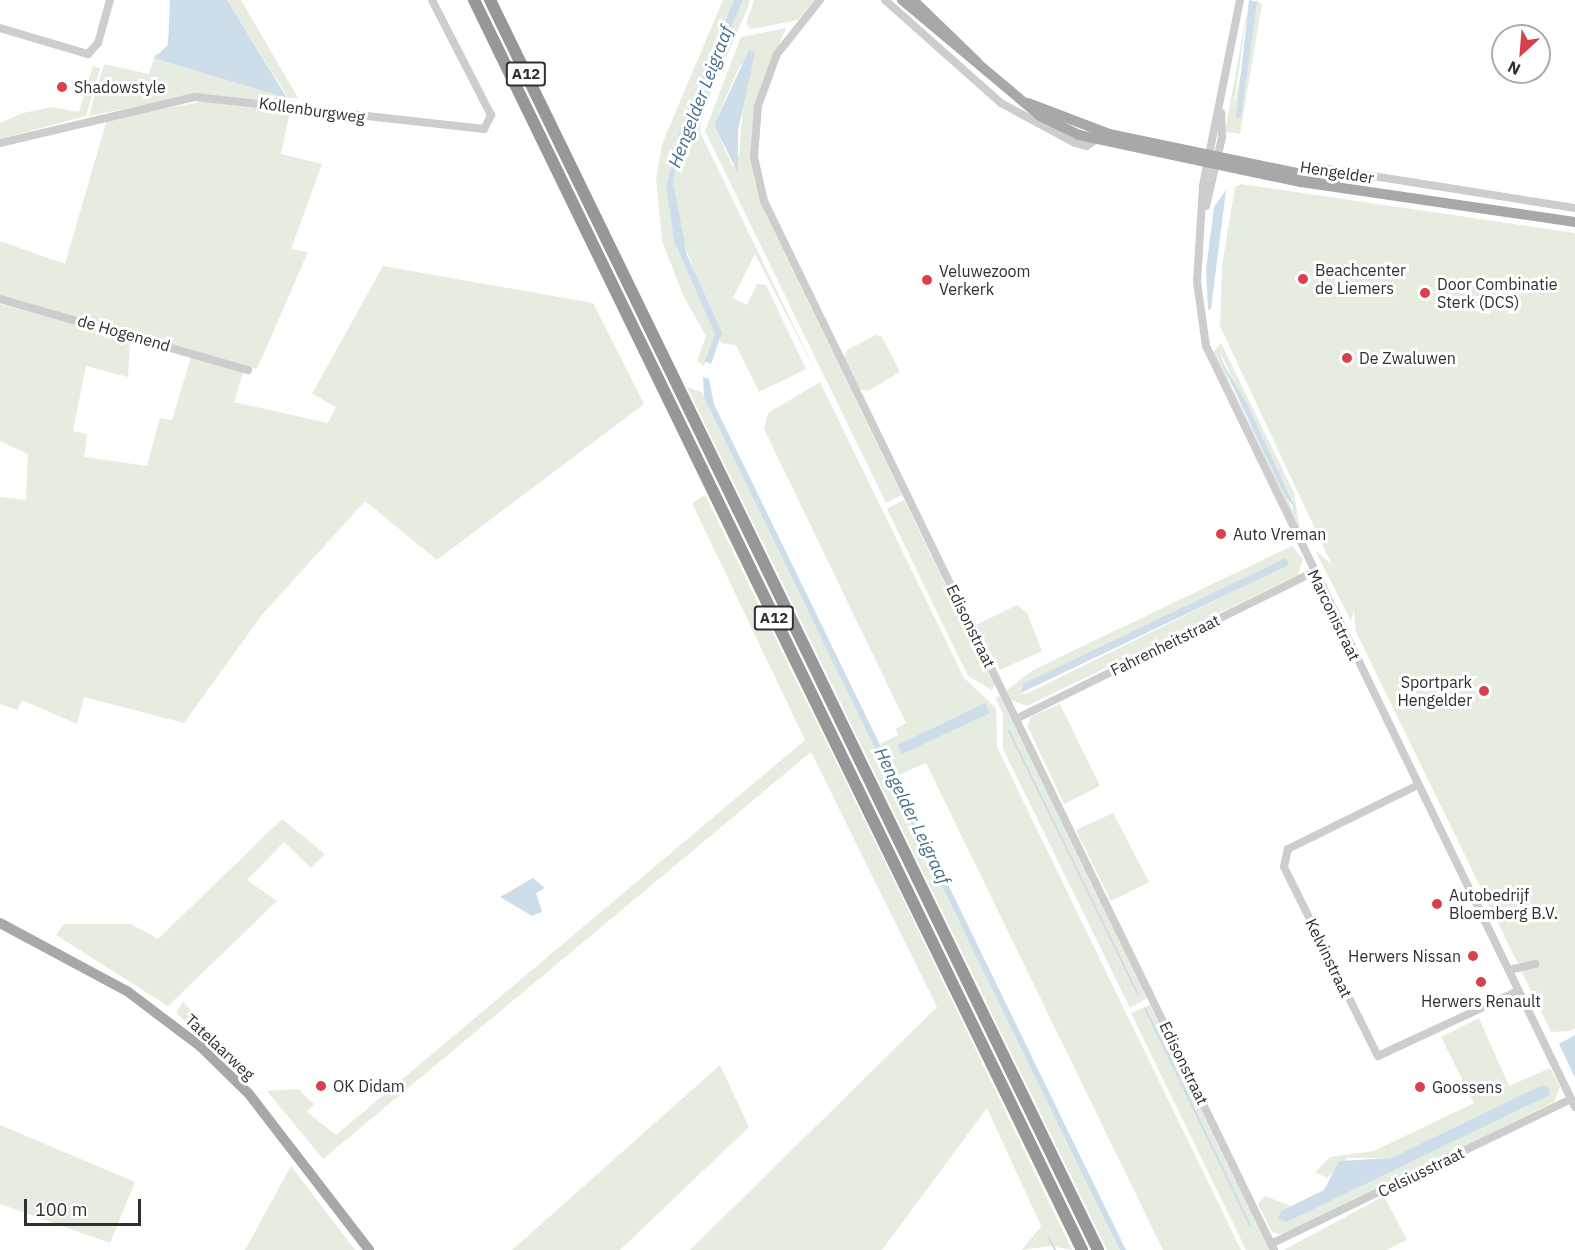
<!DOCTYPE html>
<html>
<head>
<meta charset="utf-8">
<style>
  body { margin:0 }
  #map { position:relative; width:1575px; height:1250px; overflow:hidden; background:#fff; font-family:"IBM Plex Sans",sans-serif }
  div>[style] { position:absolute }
  .green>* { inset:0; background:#e6ecdf }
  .water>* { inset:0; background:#cddeea }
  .stream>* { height:2px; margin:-1px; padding:0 1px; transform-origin:1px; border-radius:1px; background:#cddeea }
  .minor>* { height:8px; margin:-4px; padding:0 4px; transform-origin:4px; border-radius:4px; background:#cdcdcd }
  .major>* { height:10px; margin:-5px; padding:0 5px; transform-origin:5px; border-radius:5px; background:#a8a8a8 }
  .highway>* { height:12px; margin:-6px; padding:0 6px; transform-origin:6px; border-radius:6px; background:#979797 }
  .dots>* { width:16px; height:16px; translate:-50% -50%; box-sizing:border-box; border:3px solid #fff; border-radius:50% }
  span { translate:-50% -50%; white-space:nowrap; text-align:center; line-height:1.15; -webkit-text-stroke:6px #fff; paint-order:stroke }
  .shield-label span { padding:2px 4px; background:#fff; border:2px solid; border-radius:4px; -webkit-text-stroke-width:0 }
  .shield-label { font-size:15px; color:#303030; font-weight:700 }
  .poi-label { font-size:16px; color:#303030 }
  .left { translate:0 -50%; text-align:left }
  .right { translate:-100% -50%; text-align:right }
  .street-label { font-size:16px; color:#303030 }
  .water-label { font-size:18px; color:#43708c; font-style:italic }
  .north { position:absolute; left:1491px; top:24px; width:60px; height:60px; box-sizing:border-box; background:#fff; border:2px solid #acacac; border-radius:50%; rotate:206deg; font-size:16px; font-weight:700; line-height:24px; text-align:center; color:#303030 }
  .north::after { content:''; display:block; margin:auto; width:21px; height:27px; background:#d8404b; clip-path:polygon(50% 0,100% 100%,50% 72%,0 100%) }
  .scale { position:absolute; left:24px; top:1199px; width:117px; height:27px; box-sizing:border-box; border:3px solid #303030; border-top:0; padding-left:8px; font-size:18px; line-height:21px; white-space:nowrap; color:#303030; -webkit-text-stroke:4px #fff; paint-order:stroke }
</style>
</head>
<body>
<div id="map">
  <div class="green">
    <div style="clip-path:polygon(227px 0,241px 0,298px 98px,288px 98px,290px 104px,195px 95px,89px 116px,104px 64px,149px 74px,155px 55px,166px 51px,171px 24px,203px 66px,287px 96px)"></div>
    <div style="clip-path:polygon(723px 0,734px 0,681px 126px,666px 186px,674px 241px,715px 334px,704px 366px,697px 361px,706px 336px,684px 297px,662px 241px,656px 179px,662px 144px)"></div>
    <div style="clip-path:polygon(743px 0,750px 0,748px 7px,701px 116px,700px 132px,818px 376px,755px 254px,733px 298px,747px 305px,757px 284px,766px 285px,806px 369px,759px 392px,736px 345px,721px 343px,678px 227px,673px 182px,678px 153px)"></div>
    <div style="clip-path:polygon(754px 0,815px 0,798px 20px,751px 29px,746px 24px)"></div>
    <div style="clip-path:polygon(1249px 0,1233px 111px,1256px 0,1262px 4px,1240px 134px,1225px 132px)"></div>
    <div style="clip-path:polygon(evenodd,786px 28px,754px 106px,754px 178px,766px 215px,902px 495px,886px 503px,705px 131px,741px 37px,786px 28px,755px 53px,744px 92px,739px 155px,733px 167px,714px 125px,739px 67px,755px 53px)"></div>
    <div style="clip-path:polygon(93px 66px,100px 68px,86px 116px,0 139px,0 123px,23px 113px,52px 107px,79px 112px)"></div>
    <div style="clip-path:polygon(206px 101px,290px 111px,281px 154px,322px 164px,291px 249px,308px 252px,257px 369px,0 298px,0 241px,65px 264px,107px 119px)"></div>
    <div style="clip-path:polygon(1241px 184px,1575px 233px,1575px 1028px,1570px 1031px,1551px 1032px,1520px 968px,1525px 967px,1517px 962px,1356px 632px,1354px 610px,1351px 621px,1315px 550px,1332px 565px,1220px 326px,1222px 265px,1235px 187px)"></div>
    <div style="clip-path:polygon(383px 266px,593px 303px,644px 404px,437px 560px,365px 501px,261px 616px,184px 723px,84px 697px,77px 724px,22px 700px,17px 710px,0 704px,0 497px,26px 500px,28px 454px,0 441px,0 304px,130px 339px,128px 377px,86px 366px,73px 431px,87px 434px,84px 457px,147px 466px,160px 418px,172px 420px,191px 357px,243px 372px,234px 402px,328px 423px,336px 407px,312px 394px)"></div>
    <div style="clip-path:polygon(876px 335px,882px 337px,900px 372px,868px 391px,860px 389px,844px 357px,847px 350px)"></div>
    <div style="clip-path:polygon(evenodd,1221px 343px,1294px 493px,1301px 536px,1213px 353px,1221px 343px,1220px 352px,1293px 501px,1293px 510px,1229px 381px,1220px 352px)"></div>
    <div style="clip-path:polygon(820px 382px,964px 678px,996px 708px,997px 747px,1241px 1250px,1163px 1250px,926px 763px,896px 776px,880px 744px,898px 735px,896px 729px,906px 723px,764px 429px,768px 413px)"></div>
    <div style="clip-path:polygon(687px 387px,702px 392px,1120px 1250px,1107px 1250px)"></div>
    <div style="clip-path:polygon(705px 495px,893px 878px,1072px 1250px,1050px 1246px,1022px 1250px,1041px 1226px,987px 1108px,882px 1250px,690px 1250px,937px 1007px,811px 752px,323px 1159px,267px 1091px,298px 1089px,314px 1104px,307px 1112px,336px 1135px,805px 740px,692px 503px)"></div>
    <div style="clip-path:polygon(904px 500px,995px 685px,992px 690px,968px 676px,887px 509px)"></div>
    <div style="clip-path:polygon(evenodd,1292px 546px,1303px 559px,1298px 575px,1027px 706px,1011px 700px,1007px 690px,1033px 670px,1292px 546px,1289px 564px,1026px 694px,1021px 693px,1023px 684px,1289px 564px)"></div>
    <div style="clip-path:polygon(1017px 605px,1027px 613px,1042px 651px,1000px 670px,976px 625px)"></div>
    <div style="clip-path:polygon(1000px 696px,1147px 998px,1130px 1008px,1003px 749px,1003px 714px,995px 697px)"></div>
    <div style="clip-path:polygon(1060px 704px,1100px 786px,1064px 804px,1027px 725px,1032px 716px)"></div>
    <div style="clip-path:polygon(1113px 813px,1149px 882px,1111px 901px,1076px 830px)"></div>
    <div style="clip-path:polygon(282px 819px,325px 854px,311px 868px,284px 842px,247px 880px,277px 901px,168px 1006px,56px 935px,64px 924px,131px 924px,158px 939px)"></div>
    <div style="clip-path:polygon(183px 1002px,225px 1047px,252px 1073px,247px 1076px,176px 1013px)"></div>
    <div style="clip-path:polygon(1150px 1005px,1270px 1250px,1246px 1250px,1131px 1013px)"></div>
    <div style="clip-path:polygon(1479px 1018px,1509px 1086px,1550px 1068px,1560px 1087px,1554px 1102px,1284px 1235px,1272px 1232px,1258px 1204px,1265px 1196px,1291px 1206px,1281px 1211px,1287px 1222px,1548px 1096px,1542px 1085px,1391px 1158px,1347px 1158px,1327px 1178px,1315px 1172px,1330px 1157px,1374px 1151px,1474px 1103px,1441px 1037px)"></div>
    <div style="clip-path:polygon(720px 1065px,749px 1127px,620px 1250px,512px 1250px)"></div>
    <div style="clip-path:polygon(0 1125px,135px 1182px,110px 1243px,0 1204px)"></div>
    <div style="clip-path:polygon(291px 1166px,355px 1250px,245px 1250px)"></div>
    <div style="clip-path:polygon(1384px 1196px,1407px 1240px,1386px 1250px,1284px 1250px)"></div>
  </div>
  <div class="water">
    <div style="clip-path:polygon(170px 0,227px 0,287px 98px,154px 58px,168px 45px)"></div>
    <div style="clip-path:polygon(734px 0,743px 0,678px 153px,673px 182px,687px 255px,722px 333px,711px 364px,705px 361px,715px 334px,674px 241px,666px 186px,681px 126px)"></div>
    <div style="clip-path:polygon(1249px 0,1257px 2px,1241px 117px,1236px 118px)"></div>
    <div style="clip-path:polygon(749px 50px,755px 53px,738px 130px,738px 173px,714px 125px)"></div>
    <div style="clip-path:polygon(1226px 190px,1211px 309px,1208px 310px,1206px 270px,1214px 207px)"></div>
    <div style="clip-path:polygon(1217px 353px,1246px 402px,1296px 509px,1285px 496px)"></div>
    <div style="clip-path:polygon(703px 377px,709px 379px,714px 404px,1126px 1250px,1120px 1250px,1099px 1208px,704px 397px)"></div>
    <div style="clip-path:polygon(1286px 558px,1289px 565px,1021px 693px,1023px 684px)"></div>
    <div style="clip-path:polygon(985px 703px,990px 713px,902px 754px,898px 745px)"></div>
    <div style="clip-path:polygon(533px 878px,545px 888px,536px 893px,542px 912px,532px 916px,500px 897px)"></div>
    <div style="clip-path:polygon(1575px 1035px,1575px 1078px,1559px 1044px)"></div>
    <div style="clip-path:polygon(1542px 1085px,1550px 1089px,1548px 1096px,1287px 1222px,1278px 1218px,1281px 1211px,1324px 1190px,1339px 1161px,1391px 1158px)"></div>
  </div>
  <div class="stream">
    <div style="left:1009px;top:731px;width:293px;rotate:63.9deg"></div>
    <div style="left:1145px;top:1008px;width:241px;rotate:64.2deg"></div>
    <div style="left:1049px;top:1238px;width:13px;rotate:63deg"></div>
  </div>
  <div class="minor">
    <div style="left:820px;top:0;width:69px;rotate:128.5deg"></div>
    <div style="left:777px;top:54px;width:55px;rotate:110.1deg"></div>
    <div style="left:758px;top:106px;width:51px;rotate:94.5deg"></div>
    <div style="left:754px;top:157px;width:45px;rotate:77.2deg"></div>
    <div style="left:764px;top:201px;width:1166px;rotate:64.07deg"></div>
    <div style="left:885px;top:0;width:155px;rotate:41.6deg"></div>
    <div style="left:1001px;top:103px;width:84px;rotate:28.4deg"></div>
    <div style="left:1075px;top:143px;width:12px;rotate:14deg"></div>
    <div style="left:1087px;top:146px;width:10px;rotate:-37deg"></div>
    <div style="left:1240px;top:0;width:190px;rotate:101.3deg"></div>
    <div style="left:1203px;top:186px;width:96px;rotate:93.6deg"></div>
    <div style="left:1197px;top:282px;width:65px;rotate:82deg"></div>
    <div style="left:1206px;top:346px;width:846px;rotate:64.13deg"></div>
    <div style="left:0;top:28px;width:92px;rotate:16.5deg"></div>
    <div style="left:88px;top:54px;width:15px;rotate:-48deg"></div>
    <div style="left:98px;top:43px;width:45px;rotate:-74.4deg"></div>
    <div style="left:0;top:143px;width:200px;rotate:-13.3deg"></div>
    <div style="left:195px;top:97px;width:291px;rotate:6.3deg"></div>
    <div style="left:484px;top:129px;width:16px;rotate:-63deg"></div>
    <div style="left:491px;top:115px;width:129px;rotate:-117.2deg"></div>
    <div style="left:1304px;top:174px;width:14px;rotate:-30deg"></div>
    <div style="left:1316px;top:167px;width:262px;rotate:9deg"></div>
    <div style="left:1206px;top:206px;width:71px;rotate:-76.9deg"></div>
    <div style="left:1222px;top:137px;width:24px;rotate:-92deg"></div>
    <div style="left:0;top:299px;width:258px;rotate:16deg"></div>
    <div style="left:1016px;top:719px;width:331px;rotate:-26.3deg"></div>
    <div style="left:1418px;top:785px;width:145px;rotate:153.8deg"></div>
    <div style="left:1288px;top:849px;width:18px;rotate:103deg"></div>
    <div style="left:1284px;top:867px;width:211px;rotate:63.6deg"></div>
    <div style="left:1378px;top:1056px;width:154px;rotate:-24.9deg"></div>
    <div style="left:1509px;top:970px;width:27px;rotate:-13deg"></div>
    <div style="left:1271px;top:1244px;width:333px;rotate:-25.8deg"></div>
  </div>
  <div class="major">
    <div style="left:902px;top:0;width:180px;rotate:40deg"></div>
    <div style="left:1040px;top:116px;width:43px;rotate:26deg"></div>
    <div style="left:1079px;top:135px;width:227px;rotate:12deg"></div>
    <div style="left:1301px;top:182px;width:277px;rotate:8.3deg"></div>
    <div style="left:913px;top:0;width:89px;rotate:44.1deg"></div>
    <div style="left:1028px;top:103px;width:87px;rotate:20.9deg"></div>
    <div style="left:1109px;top:134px;width:231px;rotate:11.7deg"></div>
    <div style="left:0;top:923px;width:144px;rotate:28.2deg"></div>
    <div style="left:127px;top:991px;width:93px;rotate:37.1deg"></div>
    <div style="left:201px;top:1047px;width:67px;rotate:44.4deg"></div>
    <div style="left:249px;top:1094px;width:197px;rotate:52.4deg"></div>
  </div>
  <div class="highway">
    <div style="left:474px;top:0;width:1390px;rotate:64.06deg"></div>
    <div style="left:490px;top:0;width:1390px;rotate:64.06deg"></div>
  </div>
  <div class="dots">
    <div style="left:62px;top:87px;background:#d8404b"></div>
    <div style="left:1303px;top:279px;background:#d8404b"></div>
    <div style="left:927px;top:280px;background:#d8404b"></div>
    <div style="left:1425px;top:293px;background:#d8404b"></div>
    <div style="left:1347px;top:358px;background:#d8404b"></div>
    <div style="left:1221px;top:534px;background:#d8404b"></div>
    <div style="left:1484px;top:691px;background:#d8404b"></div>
    <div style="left:1437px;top:904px;background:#d8404b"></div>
    <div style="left:1473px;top:956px;background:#d8404b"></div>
    <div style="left:1481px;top:982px;background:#d8404b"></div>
    <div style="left:321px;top:1086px;background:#d8404b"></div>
    <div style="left:1420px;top:1087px;background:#d8404b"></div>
  </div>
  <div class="shield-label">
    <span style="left:526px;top:74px">A12</span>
    <span style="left:774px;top:618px">A12</span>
  </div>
  <div class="poi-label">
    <span class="left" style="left:74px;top:87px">Shadowstyle</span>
    <span class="left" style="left:1315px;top:279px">Beachcenter<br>de Liemers</span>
    <span class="left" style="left:939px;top:280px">Veluwezoom<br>Verkerk</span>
    <span class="left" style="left:1437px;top:293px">Door Combinatie<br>Sterk (DCS)</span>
    <span class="left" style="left:1359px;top:358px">De Zwaluwen</span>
    <span class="left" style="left:1233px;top:534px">Auto Vreman</span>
    <span class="right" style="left:1472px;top:691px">Sportpark<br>Hengelder</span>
    <span class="left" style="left:1449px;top:904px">Autobedrijf<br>Bloemberg B.V.</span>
    <span class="right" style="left:1461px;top:956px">Herwers Nissan</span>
    <span style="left:1481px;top:1001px">Herwers Renault</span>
    <span class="left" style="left:333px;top:1086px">OK Didam</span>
    <span class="left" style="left:1432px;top:1087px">Goossens</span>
  </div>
  <div class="street-label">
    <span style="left:312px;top:110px;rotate:8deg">Kollenburgweg</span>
    <span style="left:1337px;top:172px;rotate:9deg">Hengelder</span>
    <span style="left:124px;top:333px;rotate:16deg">de Hogenend</span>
    <span style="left:1334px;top:615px;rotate:64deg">Marconistraat</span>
    <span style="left:971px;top:626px;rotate:64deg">Edisonstraat</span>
    <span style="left:1165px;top:645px;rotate:-26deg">Fahrenheitstraat</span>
    <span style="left:1329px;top:958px;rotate:64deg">Kelvinstraat</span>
    <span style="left:220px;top:1047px;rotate:43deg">Tatelaarweg</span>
    <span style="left:1184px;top:1063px;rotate:64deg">Edisonstraat</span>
    <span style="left:1421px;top:1172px;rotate:-26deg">Celsiusstraat</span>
  </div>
  <div class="water-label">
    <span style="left:701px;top:97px;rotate:-69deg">Hengelder Leigraaf</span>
    <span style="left:912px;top:816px;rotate:64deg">Hengelder Leigraaf</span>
  </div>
  <div class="north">N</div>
  <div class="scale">100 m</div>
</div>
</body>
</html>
